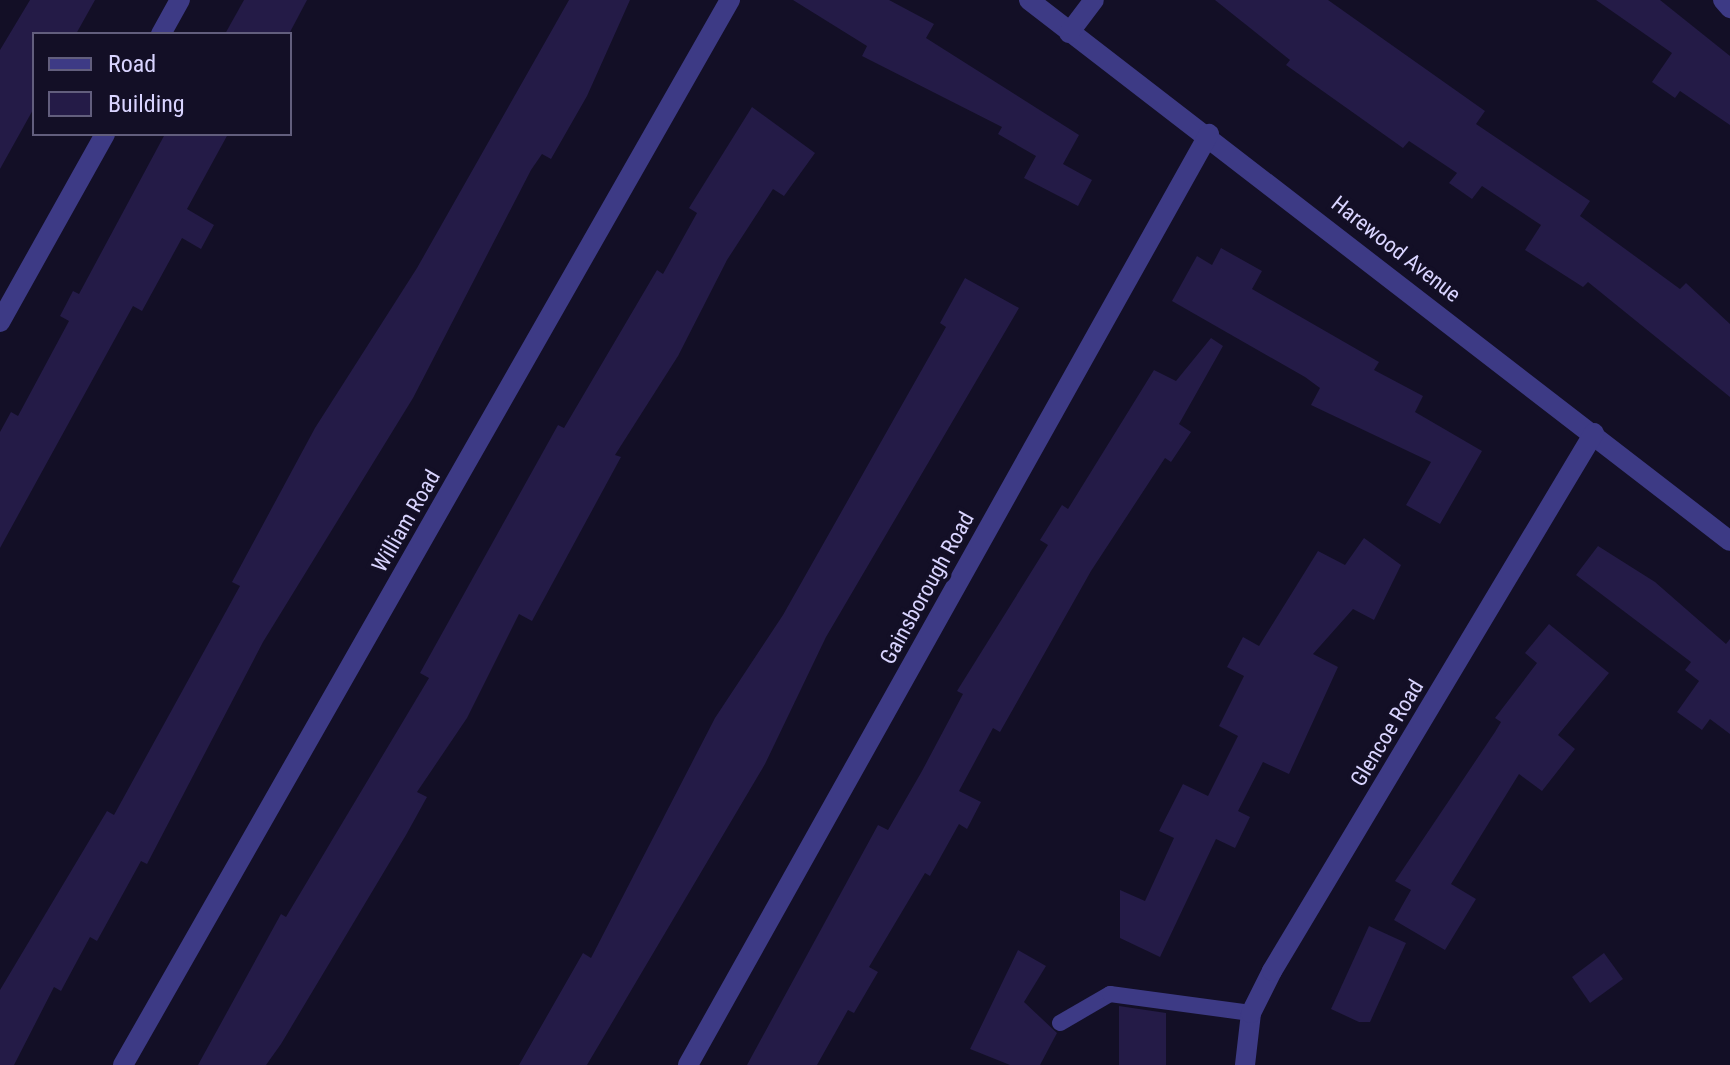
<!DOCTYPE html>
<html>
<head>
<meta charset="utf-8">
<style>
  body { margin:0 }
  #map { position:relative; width:1730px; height:1065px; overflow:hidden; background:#130f26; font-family:"Roboto Condensed",sans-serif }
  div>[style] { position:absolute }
  .building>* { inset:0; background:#241b47 }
  .lane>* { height:16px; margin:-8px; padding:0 8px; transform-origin:8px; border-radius:8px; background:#3d3a85 }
  .street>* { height:20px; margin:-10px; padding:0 10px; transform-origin:10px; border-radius:10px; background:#3d3a85 }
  span { translate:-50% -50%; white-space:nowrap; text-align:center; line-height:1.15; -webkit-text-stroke:8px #130f26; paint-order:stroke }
  .street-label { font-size:22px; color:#d9d4ff }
  .legend { position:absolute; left:32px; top:32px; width:260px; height:104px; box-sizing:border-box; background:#130f26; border:2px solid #625e7d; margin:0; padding:10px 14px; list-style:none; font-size:24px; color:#d9d4ff }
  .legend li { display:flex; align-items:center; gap:16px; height:40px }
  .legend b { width:40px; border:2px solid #625e7d }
</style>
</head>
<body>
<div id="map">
  <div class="building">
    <div style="clip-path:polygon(30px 0,95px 0,76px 34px,34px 34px,34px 108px,0 169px,0 50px)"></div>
    <div style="clip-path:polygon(244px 0,307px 0,289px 34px,225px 34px)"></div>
    <div style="clip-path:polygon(569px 0,630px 0,587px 96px,551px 159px,542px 154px,531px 170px,413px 398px,263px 642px,147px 864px,141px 861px,97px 941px,90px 937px,61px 991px,54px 987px,14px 1065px,0 1065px,0 990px,107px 811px,114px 815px,240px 586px,232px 582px,315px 428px,417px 268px)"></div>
    <div style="clip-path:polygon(793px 0,889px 0,934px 24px,926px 38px,1079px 135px,1063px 164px,1092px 180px,1078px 206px,1024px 178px,1036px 156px,998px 134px,1002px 127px,862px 56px,867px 46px)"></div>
    <div style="clip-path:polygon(1215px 0,1328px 0,1485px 111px,1476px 124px,1590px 201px,1580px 216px,1680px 289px,1686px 283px,1730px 324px,1730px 397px,1588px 282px,1583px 287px,1525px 250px,1541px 225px,1482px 186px,1472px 199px,1449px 183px,1457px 173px,1409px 141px,1403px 148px,1286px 65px,1290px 60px)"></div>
    <div style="clip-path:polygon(1596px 0,1660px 0,1730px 56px,1730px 125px,1680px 91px,1675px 98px,1652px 82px,1672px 53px)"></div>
    <div style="clip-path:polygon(752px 107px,815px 153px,784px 196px,773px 189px,727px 260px,678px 356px,615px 455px,621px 457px,532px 621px,519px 614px,467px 718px,417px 792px,427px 797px,406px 835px,281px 1044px,266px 1065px,198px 1065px,281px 914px,286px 917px,429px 678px,420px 673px,558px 425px,564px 428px,657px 270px,663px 274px,697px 213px,689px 208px)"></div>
    <div style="clip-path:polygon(165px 134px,228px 134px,187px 209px,214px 225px,201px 249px,182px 238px,142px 311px,133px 306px,0 548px,0 432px,11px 412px,18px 416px,69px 321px,60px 316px,73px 291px,79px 294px)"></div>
    <div style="clip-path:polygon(1221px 248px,1262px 271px,1252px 289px,1379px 362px,1374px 370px,1423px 396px,1415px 412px,1482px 451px,1440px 524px,1406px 505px,1431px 462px,1311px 405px,1320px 388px,1305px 377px,1172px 301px,1197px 256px,1212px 265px)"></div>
    <div style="clip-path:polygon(965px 278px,1019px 308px,826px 637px,765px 764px,587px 1065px,519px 1065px,583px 953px,591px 958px,715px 718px,783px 615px,946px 327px,940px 323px)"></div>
    <div style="clip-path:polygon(1211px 338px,1223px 346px,1179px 424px,1191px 432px,1171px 462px,1165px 458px,1091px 571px,1000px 732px,993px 728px,959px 791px,981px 802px,967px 829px,959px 824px,930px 876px,925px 873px,869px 967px,878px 972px,854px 1013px,848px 1010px,817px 1065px,747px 1065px,878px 825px,888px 830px,922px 771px,963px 694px,957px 691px,1048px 545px,1040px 540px,1062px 505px,1068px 509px,1154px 370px,1176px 381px)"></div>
    <div style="clip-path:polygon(1364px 538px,1401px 565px,1374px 620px,1353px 609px,1313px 654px,1338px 667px,1289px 774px,1263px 762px,1238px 811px,1250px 817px,1235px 848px,1216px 839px,1160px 957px,1120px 938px,1120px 890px,1145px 901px,1174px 838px,1159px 831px,1183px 784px,1208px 796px,1238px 736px,1219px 726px,1244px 676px,1227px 667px,1243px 637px,1259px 646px,1318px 551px,1345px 565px)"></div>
    <div style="clip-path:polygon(1598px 546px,1655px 582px,1726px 644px,1730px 639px,1730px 734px,1710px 719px,1702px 730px,1677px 712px,1699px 681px,1685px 670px,1691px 662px,1576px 575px)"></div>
    <div style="clip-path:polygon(1549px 624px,1609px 673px,1558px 735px,1575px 749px,1542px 791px,1519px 774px,1451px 884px,1476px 899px,1445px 950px,1394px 920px,1411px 890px,1395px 881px,1495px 732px,1501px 722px,1495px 718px,1537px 663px,1525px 653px)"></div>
    <div style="clip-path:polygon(1369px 926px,1406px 943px,1370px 1022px,1359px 1022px,1331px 1009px)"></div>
    <div style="clip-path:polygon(1018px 950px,1046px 966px,1024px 1002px,1057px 1033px,1040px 1065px,1010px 1065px,970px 1049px)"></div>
    <div style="clip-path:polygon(1604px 953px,1623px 979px,1590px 1003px,1572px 977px)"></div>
    <div style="clip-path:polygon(1119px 1006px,1166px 1013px,1166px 1065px,1119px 1065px)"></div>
  </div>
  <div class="lane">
    <div style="left:1060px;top:1023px;width:58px;rotate:-30.1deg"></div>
    <div style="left:1110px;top:994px;width:142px;rotate:7.7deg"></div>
  </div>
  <div class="street">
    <div style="left:1029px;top:0;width:885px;rotate:37.66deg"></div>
    <div style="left:1723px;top:0;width:11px;rotate:49deg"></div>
    <div style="left:1069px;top:33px;width:41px;rotate:-52.9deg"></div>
    <div style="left:161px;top:34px;width:39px;rotate:-61deg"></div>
    <div style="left:0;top:322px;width:215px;rotate:-60.8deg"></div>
    <div style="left:123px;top:1065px;width:1226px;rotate:-60.32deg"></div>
    <div style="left:688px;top:1065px;width:1067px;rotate:-60.77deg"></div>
    <div style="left:1245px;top:1065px;width:52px;rotate:-83.4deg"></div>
    <div style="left:1251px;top:1013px;width:47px;rotate:-63.4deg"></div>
    <div style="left:1272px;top:971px;width:627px;rotate:-59.1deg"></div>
  </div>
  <div class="street-label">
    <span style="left:1396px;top:249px;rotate:38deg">Harewood Avenue</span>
    <span style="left:406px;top:521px;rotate:-60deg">William Road</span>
    <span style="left:927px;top:588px;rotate:-61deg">Gainsborough Road</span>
    <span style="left:1387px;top:733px;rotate:-59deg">Glencoe Road</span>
  </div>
  <ul class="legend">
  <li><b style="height:10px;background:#3d3a85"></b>Road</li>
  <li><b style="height:22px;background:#241b47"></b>Building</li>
  </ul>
</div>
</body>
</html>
